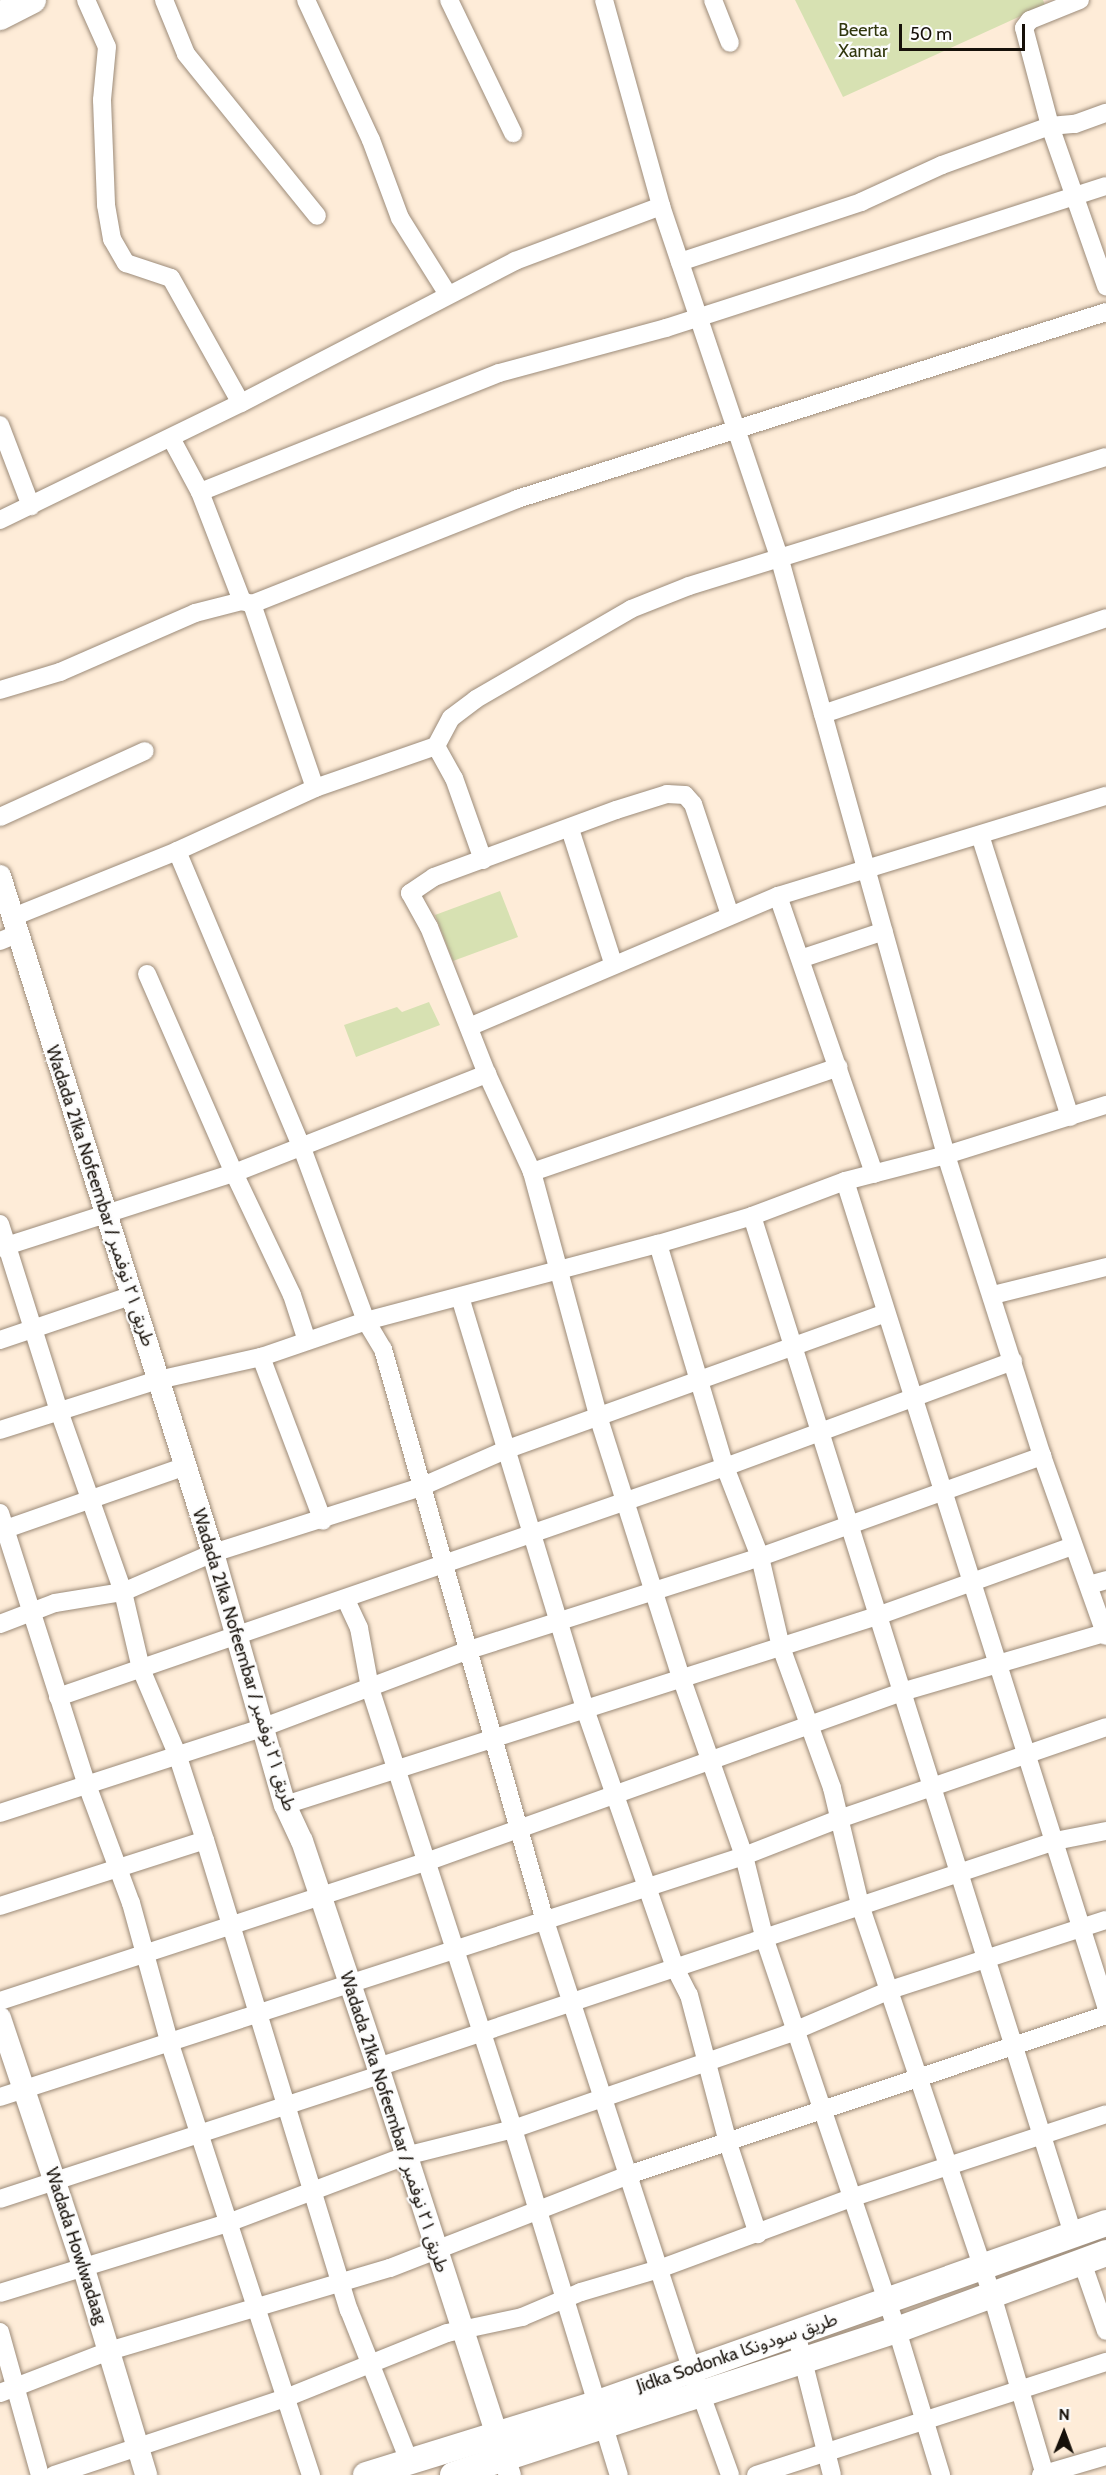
<!DOCTYPE html>
<html>
<head>
<meta charset="utf-8">
<style>
  body { margin:0 }
  #map { position:relative; width:1106px; height:2475px; overflow:hidden; background:#feecd8; font-family:Cabin,"Noto Sans Arabic",sans-serif }
  div>[style] { position:absolute }
  .green>* { inset:0; background:#d7e1b2 }
  .roads { filter:drop-shadow(0 0 2px #9c8b79) drop-shadow(0 0 2px #9c8b79) }
  .minor>* { height:18px; margin:-9px; padding:0 9px; transform-origin:9px; border-radius:9px; background:#fff }
  .tertiary>* { height:22px; margin:-11px; padding:0 11px; transform-origin:11px; border-radius:11px; background:#fff }
  .secondary>* { height:26px; margin:-13px; padding:0 13px; transform-origin:13px; border-radius:13px; background:#fff }
  .primary>* { height:28px; margin:-14px; padding:0 14px; transform-origin:14px; border-radius:14px; background:#fff }
  span { translate:-50% -50%; white-space:nowrap; text-align:center; line-height:1.15; -webkit-text-stroke:4.5px #fcfcfc; paint-order:stroke }
  .park-label { font-size:18px; color:#31370d }
  .street-label { font-size:18px; color:#161009 }
  .north { position:absolute; left:1034px; top:2403px; width:60px; height:60px; -webkit-text-stroke:4px #fcfcfc; paint-order:stroke; rotate:1deg; font-size:16px; font-weight:700; line-height:24px; text-align:center; color:#161009 }
  .north::after { content:''; display:block; margin:auto; width:21px; height:27px; background:#161009; clip-path:polygon(50% 0,100% 100%,50% 72%,0 100%) }
  .scale { position:absolute; left:899px; top:24px; width:126px; height:27px; box-sizing:border-box; border:3px solid #161009; border-top:0; padding-left:8px; font-size:18px; line-height:21px; white-space:nowrap; color:#161009; -webkit-text-stroke:4px #fcfcfc; paint-order:stroke }
</style>
</head>
<body>
<div id="map">
  <div class="green">
    <div style="clip-path:polygon(795px 0,1043px 0,1045px 5px,843px 97px)"></div>
    <div style="clip-path:polygon(500px 891px,518px 937px,453px 961px,435px 915px)"></div>
    <div style="clip-path:polygon(429px 1002px,440px 1025px,356px 1057px,344px 1025px,397px 1007px,402px 1012px)"></div>
  </div>
  <div class="roads">
    <div class="minor">
      <div style="left:86px;top:0;width:51px;rotate:65.9deg"></div>
      <div style="left:107px;top:47px;width:53px;rotate:95.4deg"></div>
      <div style="left:102px;top:100px;width:105px;rotate:87.8deg"></div>
      <div style="left:106px;top:205px;width:35px;rotate:80deg"></div>
      <div style="left:112px;top:239px;width:28px;rotate:60deg"></div>
      <div style="left:126px;top:263px;width:47px;rotate:18.4deg"></div>
      <div style="left:171px;top:278px;width:143px;rotate:60.8deg"></div>
      <div style="left:164px;top:0;width:58px;rotate:67.8deg"></div>
      <div style="left:186px;top:54px;width:208px;rotate:51deg"></div>
      <div style="left:306px;top:0;width:154px;rotate:65.1deg"></div>
      <div style="left:371px;top:140px;width:83px;rotate:69.6deg"></div>
      <div style="left:400px;top:218px;width:89px;rotate:57.9deg"></div>
      <div style="left:449px;top:0;width:148px;rotate:64.3deg"></div>
      <div style="left:604px;top:0;width:214px;rotate:74.5deg"></div>
      <div style="left:661px;top:206px;width:373px;rotate:71.4deg"></div>
      <div style="left:780px;top:560px;width:618px;rotate:74.41deg"></div>
      <div style="left:946px;top:1155px;width:316px;rotate:72.3deg"></div>
      <div style="left:1042px;top:1456px;width:191px;rotate:70.4deg"></div>
      <div style="left:713px;top:0;width:46px;rotate:68.4deg"></div>
      <div style="left:1080px;top:0;width:54px;rotate:158.2deg"></div>
      <div style="left:1030px;top:20px;width:10px;rotate:127deg"></div>
      <div style="left:1024px;top:28px;width:101px;rotate:75.1deg"></div>
      <div style="left:1050px;top:126px;width:170px;rotate:70.7deg"></div>
      <div style="left:680px;top:262px;width:191px;rotate:-18.3deg"></div>
      <div style="left:861px;top:202px;width:89px;rotate:-24.6deg"></div>
      <div style="left:942px;top:165px;width:115px;rotate:-19.9deg"></div>
      <div style="left:1050px;top:126px;width:25px;rotate:-5deg"></div>
      <div style="left:1075px;top:124px;width:33px;rotate:-20deg"></div>
      <div style="left:0;top:425px;width:87px;rotate:69.1deg"></div>
      <div style="left:171px;top:438px;width:61px;rotate:61.8deg"></div>
      <div style="left:200px;top:492px;width:117px;rotate:68.9deg"></div>
      <div style="left:242px;top:601px;width:10px;rotate:17deg"></div>
      <div style="left:252px;top:604px;width:194px;rotate:71.1deg"></div>
      <div style="left:200px;top:492px;width:322px;rotate:-21.7deg"></div>
      <div style="left:499px;top:373px;width:173px;rotate:-15.1deg"></div>
      <div style="left:666px;top:328px;width:462px;rotate:-17.9deg"></div>
      <div style="left:0;top:520px;width:268px;rotate:-25.9deg"></div>
      <div style="left:241px;top:403px;width:309px;rotate:-27.4deg"></div>
      <div style="left:515px;top:261px;width:156px;rotate:-20.6deg"></div>
      <div style="left:252px;top:604px;width:285px;rotate:-21.6deg"></div>
      <div style="left:517px;top:499px;width:618px;rotate:-17.61deg"></div>
      <div style="left:0;top:690px;width:63px;rotate:-16.7deg"></div>
      <div style="left:60px;top:672px;width:147px;rotate:-23.6deg"></div>
      <div style="left:195px;top:613px;width:49px;rotate:-14.3deg"></div>
      <div style="left:823px;top:714px;width:299px;rotate:-18.7deg"></div>
      <div style="left:436px;top:746px;width:37px;rotate:61deg"></div>
      <div style="left:454px;top:778px;width:87px;rotate:70.5deg"></div>
      <div style="left:0;top:817px;width:159px;rotate:-24.5deg"></div>
      <div style="left:570px;top:829px;width:141px;rotate:72.2deg"></div>
      <div style="left:980px;top:835px;width:296px;rotate:72.3deg"></div>
      <div style="left:177px;top:851px;width:322px;rotate:67.2deg"></div>
      <div style="left:302px;top:1148px;width:184px;rotate:69.7deg"></div>
      <div style="left:366px;top:1321px;width:33px;rotate:59deg"></div>
      <div style="left:383px;top:1349px;width:594px;rotate:74.19deg"></div>
      <div style="left:545px;top:1921px;width:469px;rotate:71.9deg"></div>
      <div style="left:691px;top:2367px;width:115px;rotate:70.1deg"></div>
      <div style="left:778px;top:896px;width:294px;rotate:70.9deg"></div>
      <div style="left:730px;top:915px;width:117px;rotate:-108.4deg"></div>
      <div style="left:693px;top:804px;width:12px;rotate:-132deg"></div>
      <div style="left:685px;top:795px;width:18px;rotate:-177deg"></div>
      <div style="left:667px;top:794px;width:53px;rotate:162.6deg"></div>
      <div style="left:616px;top:810px;width:194px;rotate:159.8deg"></div>
      <div style="left:434px;top:877px;width:29px;rotate:146deg"></div>
      <div style="left:410px;top:893px;width:39px;rotate:61deg"></div>
      <div style="left:429px;top:927px;width:158px;rotate:68.5deg"></div>
      <div style="left:487px;top:1074px;width:108px;rotate:65.3deg"></div>
      <div style="left:532px;top:1172px;width:256px;rotate:74.8deg"></div>
      <div style="left:599px;top:1419px;width:271px;rotate:72.4deg"></div>
      <div style="left:681px;top:1677px;width:190px;rotate:70.6deg"></div>
      <div style="left:744px;top:1856px;width:87px;rotate:76deg"></div>
      <div style="left:765px;top:1940px;width:412px;rotate:71.3deg"></div>
      <div style="left:897px;top:2330px;width:152px;rotate:73.1deg"></div>
      <div style="left:13px;top:917px;width:177px;rotate:-21.9deg"></div>
      <div style="left:177px;top:851px;width:152px;rotate:-24.5deg"></div>
      <div style="left:315px;top:788px;width:128px;rotate:-19.1deg"></div>
      <div style="left:436px;top:746px;width:32px;rotate:-62deg"></div>
      <div style="left:451px;top:718px;width:31px;rotate:-37deg"></div>
      <div style="left:476px;top:699px;width:179px;rotate:-30.1deg"></div>
      <div style="left:631px;top:609px;width:62px;rotate:-21.6deg"></div>
      <div style="left:689px;top:586px;width:436px;rotate:-17.2deg"></div>
      <div style="left:0;top:941px;width:18px;rotate:-22deg"></div>
      <div style="left:803px;top:958px;width:85px;rotate:-18.4deg"></div>
      <div style="left:147px;top:974px;width:217px;rotate:66.4deg"></div>
      <div style="left:234px;top:1173px;width:135px;rotate:64.6deg"></div>
      <div style="left:292px;top:1295px;width:48px;rotate:71.9deg"></div>
      <div style="left:469px;top:1027px;width:336px;rotate:-23deg"></div>
      <div style="left:778px;top:896px;width:343px;rotate:-17deg"></div>
      <div style="left:532px;top:1172px;width:324px;rotate:-18.9deg"></div>
      <div style="left:845px;top:1181px;width:865px;rotate:72.44deg"></div>
      <div style="left:752px;top:1216px;width:1067px;rotate:72.5deg"></div>
      <div style="left:0;top:1224px;width:196px;rotate:72.5deg"></div>
      <div style="left:59px;top:1411px;width:192px;rotate:70.5deg"></div>
      <div style="left:123px;top:1592px;width:79px;rotate:76.8deg"></div>
      <div style="left:141px;top:1669px;width:92px;rotate:67deg"></div>
      <div style="left:177px;top:1754px;width:90px;rotate:72deg"></div>
      <div style="left:205px;top:1840px;width:492px;rotate:73deg"></div>
      <div style="left:349px;top:2310px;width:162px;rotate:68.3deg"></div>
      <div style="left:658px;top:1244px;width:233px;rotate:73.3deg"></div>
      <div style="left:725px;top:1467px;width:97px;rotate:68.7deg"></div>
      <div style="left:760px;top:1557px;width:92px;rotate:76.9deg"></div>
      <div style="left:781px;top:1647px;width:150px;rotate:70.1deg"></div>
      <div style="left:832px;top:1788px;width:120px;rotate:76.5deg"></div>
      <div style="left:860px;top:1905px;width:412px;rotate:71.3deg"></div>
      <div style="left:992px;top:2295px;width:188px;rotate:73.6deg"></div>
      <div style="left:0;top:1248px;width:246px;rotate:-17.8deg"></div>
      <div style="left:234px;top:1173px;width:272px;rotate:-21.4deg"></div>
      <div style="left:993px;top:1295px;width:116px;rotate:-13.9deg"></div>
      <div style="left:460px;top:1297px;width:431px;rotate:73.1deg"></div>
      <div style="left:585px;top:1709px;width:274px;rotate:70.8deg"></div>
      <div style="left:675px;top:1968px;width:30px;rotate:63deg"></div>
      <div style="left:689px;top:1995px;width:153px;rotate:75.2deg"></div>
      <div style="left:728px;top:2143px;width:96px;rotate:71.8deg"></div>
      <div style="left:0;top:1340px;width:140px;rotate:-18.7deg"></div>
      <div style="left:261px;top:1357px;width:175px;rotate:69.3deg"></div>
      <div style="left:0;top:1430px;width:166px;rotate:-17.6deg"></div>
      <div style="left:158px;top:1380px;width:106px;rotate:-12.6deg"></div>
      <div style="left:261px;top:1357px;width:111px;rotate:-18.9deg"></div>
      <div style="left:366px;top:1321px;width:302px;rotate:-14.8deg"></div>
      <div style="left:658px;top:1244px;width:98px;rotate:-16.6deg"></div>
      <div style="left:752px;top:1216px;width:99px;rotate:-20.6deg"></div>
      <div style="left:845px;top:1181px;width:104px;rotate:-14.4deg"></div>
      <div style="left:946px;top:1155px;width:168px;rotate:-17.4deg"></div>
      <div style="left:0;top:1513px;width:286px;rotate:72.3deg"></div>
      <div style="left:87px;top:1785px;width:126px;rotate:69.6deg"></div>
      <div style="left:131px;top:1903px;width:143px;rotate:74.6deg"></div>
      <div style="left:169px;top:2041px;width:457px;rotate:71.9deg"></div>
      <div style="left:0;top:1531px;width:197px;rotate:-19.3deg"></div>
      <div style="left:1089px;top:1585px;width:18px;rotate:-16deg"></div>
      <div style="left:346px;top:1600px;width:31px;rotate:65deg"></div>
      <div style="left:359px;top:1628px;width:61px;rotate:79.6deg"></div>
      <div style="left:370px;top:1688px;width:464px;rotate:72deg"></div>
      <div style="left:513px;top:2129px;width:362px;rotate:73deg"></div>
      <div style="left:0;top:1624px;width:59px;rotate:-20.9deg"></div>
      <div style="left:55px;top:1603px;width:69px;rotate:-9.2deg"></div>
      <div style="left:123px;top:1592px;width:98px;rotate:-23.4deg"></div>
      <div style="left:213px;top:1553px;width:218px;rotate:-17.6deg"></div>
      <div style="left:421px;top:1487px;width:95px;rotate:-23.6deg"></div>
      <div style="left:508px;top:1449px;width:400px;rotate:-19.8deg"></div>
      <div style="left:58px;top:1697px;width:706px;rotate:-19.03deg"></div>
      <div style="left:725px;top:1467px;width:307px;rotate:-20.2deg"></div>
      <div style="left:285px;top:1805px;width:625px;rotate:-17.71deg"></div>
      <div style="left:880px;top:1615px;width:205px;rotate:-19.7deg"></div>
      <div style="left:0;top:1813px;width:278px;rotate:-18deg"></div>
      <div style="left:264px;top:1727px;width:219px;rotate:-20.6deg"></div>
      <div style="left:469px;top:1650px;width:305px;rotate:-17.7deg"></div>
      <div style="left:760px;top:1557px;width:300px;rotate:-19.7deg"></div>
      <div style="left:0;top:1906px;width:215px;rotate:-17.8deg"></div>
      <div style="left:0;top:2001px;width:448px;rotate:-18.1deg"></div>
      <div style="left:426px;top:1862px;width:509px;rotate:-19.65deg"></div>
      <div style="left:905px;top:1691px;width:208px;rotate:-16.2deg"></div>
      <div style="left:378px;top:2067px;width:714px;rotate:-18.46deg"></div>
      <div style="left:1055px;top:1841px;width:52px;rotate:-11.1deg"></div>
      <div style="left:0;top:2097px;width:782px;rotate:-17.95deg"></div>
      <div style="left:744px;top:1856px;width:102px;rotate:-21.3deg"></div>
      <div style="left:839px;top:1819px;width:282px;rotate:-19deg"></div>
      <div style="left:0;top:2199px;width:400px;rotate:-18.1deg"></div>
      <div style="left:1082px;top:2262px;width:73px;rotate:70.8deg"></div>
      <div style="left:0;top:2293px;width:239px;rotate:-17.1deg"></div>
      <div style="left:228px;top:2223px;width:189px;rotate:-20.7deg"></div>
      <div style="left:405px;top:2156px;width:111px;rotate:-14deg"></div>
      <div style="left:513px;top:2129px;width:290px;rotate:-19.1deg"></div>
      <div style="left:787px;top:2034px;width:112px;rotate:-23.1deg"></div>
      <div style="left:890px;top:1990px;width:227px;rotate:-18deg"></div>
      <div style="left:0;top:2332px;width:148px;rotate:74.4deg"></div>
      <div style="left:796px;top:2333px;width:146px;rotate:75.8deg"></div>
      <div style="left:0;top:2393px;width:117px;rotate:-21.1deg"></div>
      <div style="left:109px;top:2351px;width:293px;rotate:-16.5deg"></div>
      <div style="left:390px;top:2268px;width:256px;rotate:-21.3deg"></div>
      <div style="left:628px;top:2175px;width:504px;rotate:-18.51deg"></div>
      <div style="left:54px;top:2475px;width:247px;rotate:-18.4deg"></div>
      <div style="left:288px;top:2397px;width:171px;rotate:-21.9deg"></div>
      <div style="left:447px;top:2333px;width:77px;rotate:-12deg"></div>
      <div style="left:522px;top:2317px;width:64px;rotate:-23deg"></div>
      <div style="left:581px;top:2292px;width:81px;rotate:-16.4deg"></div>
      <div style="left:659px;top:2269px;width:205px;rotate:-20.3deg"></div>
      <div style="left:851px;top:2198px;width:268px;rotate:-18.2deg"></div>
      <div style="left:756px;top:2475px;width:368px;rotate:-17.9deg"></div>
      <div style="left:1041px;top:2475px;width:68px;rotate:-16.3deg"></div>
    </div>
    <div class="tertiary">
      <div style="left:0;top:876px;width:710px;rotate:72.54deg"></div>
      <div style="left:213px;top:1553px;width:262px;rotate:74.1deg"></div>
      <div style="left:285px;top:1805px;width:40px;rotate:65deg"></div>
      <div style="left:302px;top:1841px;width:238px;rotate:71.4deg"></div>
      <div style="left:378px;top:2067px;width:429px;rotate:72.1deg"></div>
      <div style="left:0;top:2018px;width:265px;rotate:71.5deg"></div>
      <div style="left:84px;top:2269px;width:215px;rotate:73.2deg"></div>
    </div>
    <div class="secondary">
      <div style="left:366px;top:2475px;width:243px;rotate:-17.2deg"></div>
      <div style="left:598px;top:2403px;width:539px;rotate:-19.51deg"></div>
      <div style="left:453px;top:2475px;width:467px;rotate:-18.1deg"></div>
      <div style="left:897px;top:2330px;width:223px;rotate:-20.2deg"></div>
    </div>
    <div class="primary">
      <div style="left:0;top:16px;width:36px;rotate:-27deg"></div>
    </div>
  </div>
  <div class="park-label">
    <span style="left:863px;top:41px">Beerta<br>Xamar</span>
  </div>
  <div class="street-label">
    <span style="left:100px;top:1196px;rotate:72deg">Wadada 21ka Nofeembar / طريق ٢١ نوفمبر</span>
    <span style="left:244px;top:1660px;rotate:73deg">Wadada 21ka Nofeembar / طريق ٢١ نوفمبر</span>
    <span style="left:394px;top:2122px;rotate:72deg">Wadada 21ka Nofeembar / طريق ٢١ نوفمبر</span>
    <span style="left:76px;top:2246px;rotate:72deg">Wadada Howlwadaag</span>
    <span style="left:737px;top:2353px;rotate:-19deg">Jidka Sodonka طريق سودونكا</span>
  </div>
  <div class="north">N</div>
  <div class="scale">50 m</div>
</div>
</body>
</html>
